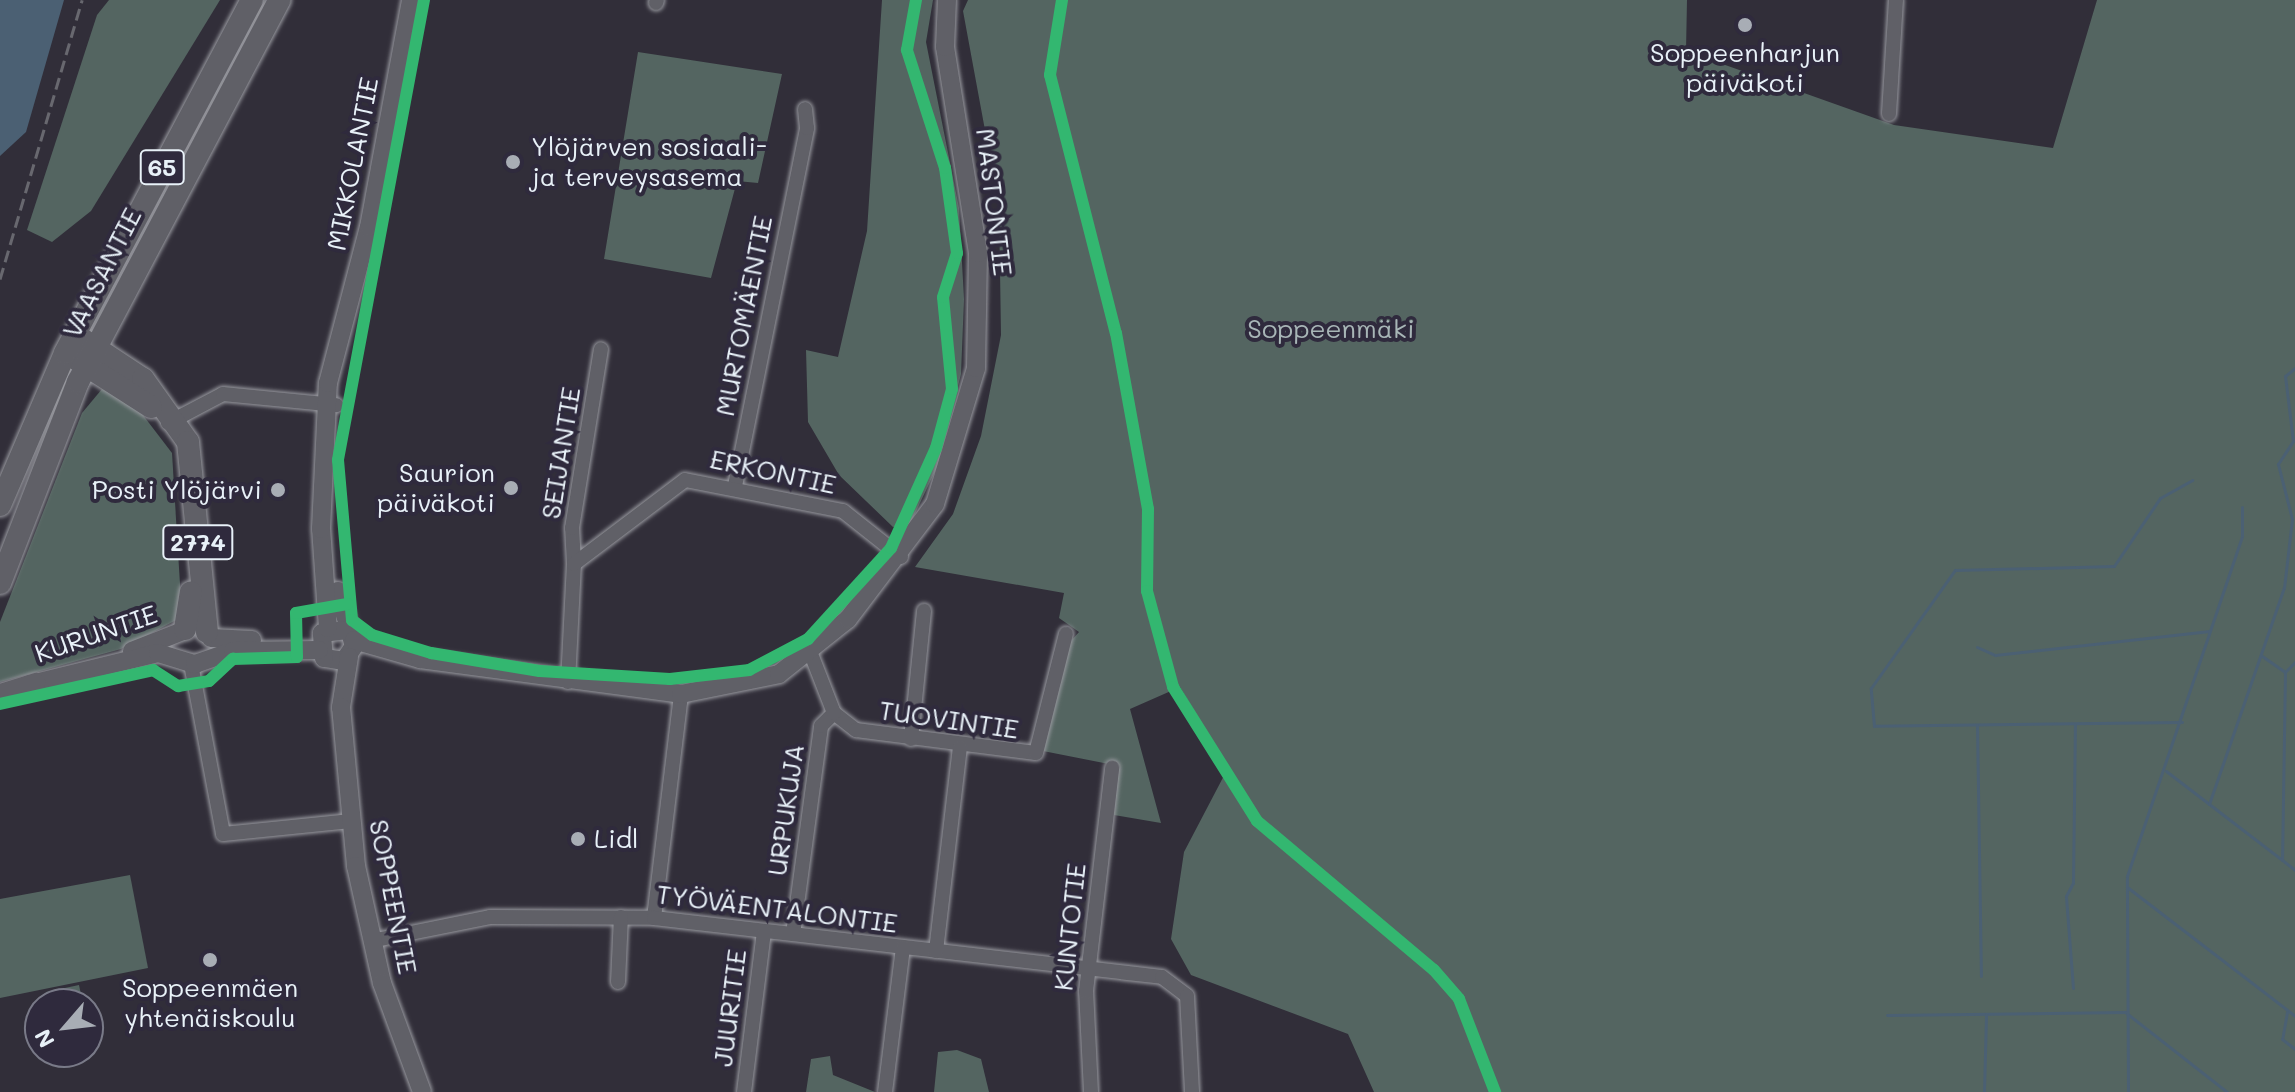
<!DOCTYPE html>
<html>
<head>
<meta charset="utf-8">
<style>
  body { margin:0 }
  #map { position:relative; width:2295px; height:1092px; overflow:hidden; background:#312e39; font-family:Mali,sans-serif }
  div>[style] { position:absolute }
  .green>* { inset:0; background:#546561 }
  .water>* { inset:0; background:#4b6073 }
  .stream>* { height:3px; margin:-1.5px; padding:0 1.5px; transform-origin:1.5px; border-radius:1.5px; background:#4b6073 }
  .roads { filter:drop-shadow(0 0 2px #98999f) drop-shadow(0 0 2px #98999f) }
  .minor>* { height:14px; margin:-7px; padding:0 7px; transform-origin:7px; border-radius:7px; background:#606067 }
  .major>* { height:18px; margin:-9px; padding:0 9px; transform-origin:9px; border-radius:9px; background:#606067 }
  .highway>* { height:22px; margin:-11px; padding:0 11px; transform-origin:11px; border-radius:11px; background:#606067 }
  .rail>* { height:3px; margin-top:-1.5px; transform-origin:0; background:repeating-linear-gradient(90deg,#68686f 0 12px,transparent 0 18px) }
  .cycleway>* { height:12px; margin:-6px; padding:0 6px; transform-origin:6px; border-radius:6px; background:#33b770 }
  .dots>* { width:22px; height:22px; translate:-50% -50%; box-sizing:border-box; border:4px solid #2f2a3d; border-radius:50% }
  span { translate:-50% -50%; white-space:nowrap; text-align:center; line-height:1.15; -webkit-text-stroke:8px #2f2a3d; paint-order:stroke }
  .shield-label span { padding:2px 6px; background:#2f2a3d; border:2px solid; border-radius:6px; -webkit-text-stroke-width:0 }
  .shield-label { font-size:24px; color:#e8f1f8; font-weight:700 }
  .poi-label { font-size:26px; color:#e8f1f8 }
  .left { translate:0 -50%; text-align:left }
  .right { translate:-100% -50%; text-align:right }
  .street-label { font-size:26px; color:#e8f1f8 }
  .park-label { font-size:26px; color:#a8b6b7 }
  .north { position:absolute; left:24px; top:988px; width:80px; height:80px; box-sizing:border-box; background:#2f2a3d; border:2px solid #797a88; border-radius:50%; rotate:242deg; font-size:22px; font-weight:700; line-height:32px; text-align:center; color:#e8f1f8 }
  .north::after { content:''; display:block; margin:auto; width:28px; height:36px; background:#a8adb5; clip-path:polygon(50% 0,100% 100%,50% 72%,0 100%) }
</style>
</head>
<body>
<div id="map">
  <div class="green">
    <div style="clip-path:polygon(109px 0,220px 0,91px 211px,52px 242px,27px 230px,97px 15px)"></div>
    <div style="clip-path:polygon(882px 0,933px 0,926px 42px,959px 208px,964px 299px,961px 374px,938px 465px,910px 524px,893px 527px,839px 475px,808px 422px,806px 350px,838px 357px,867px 231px)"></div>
    <div style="clip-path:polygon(968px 0,1687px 0,1686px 51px,1894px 125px,2053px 148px,2097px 0,2295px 0,2295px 1092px,1374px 1092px,1348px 1034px,1191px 975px,1171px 939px,1184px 852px,1228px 768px,1180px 687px,1130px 709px,1161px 823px,1114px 815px,1119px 766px,1043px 751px,1062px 651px,1079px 632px,1059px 618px,1064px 593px,915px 567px,953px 514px,981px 436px,1001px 335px,999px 206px,963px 11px)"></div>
    <div style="clip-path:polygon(638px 52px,782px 74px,758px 183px,737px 181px,711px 278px,604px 259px)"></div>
    <div style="clip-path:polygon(102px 389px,136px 406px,172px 453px,182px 617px,121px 649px,0 682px,0 622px,82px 413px)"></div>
    <div style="clip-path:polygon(130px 875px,148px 968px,0 998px,0 899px)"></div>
    <div style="clip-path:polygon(79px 985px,83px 1004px,48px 1004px,46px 992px)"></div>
    <div style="clip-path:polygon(957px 1050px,981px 1059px,989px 1092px,934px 1092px,938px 1052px)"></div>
    <div style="clip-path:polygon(830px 1056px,833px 1075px,875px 1092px,806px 1092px,811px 1059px)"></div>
  </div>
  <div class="water">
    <div style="clip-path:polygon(0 0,64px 0,26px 132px,0 156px)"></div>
  </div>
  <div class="stream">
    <div style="left:1977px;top:647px;width:20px;rotate:24deg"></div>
    <div style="left:1995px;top:655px;width:216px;rotate:-6.4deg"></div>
    <div style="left:2262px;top:656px;width:28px;rotate:35deg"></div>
    <div style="left:2285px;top:672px;width:188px;rotate:90.9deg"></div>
    <div style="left:2286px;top:671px;width:13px;rotate:-45deg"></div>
    <div style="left:2182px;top:722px;width:308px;rotate:179.3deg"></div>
    <div style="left:1874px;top:726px;width:38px;rotate:-95deg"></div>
    <div style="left:1871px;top:688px;width:145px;rotate:-54.6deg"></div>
    <div style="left:1955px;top:570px;width:159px;rotate:-1.4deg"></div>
    <div style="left:2114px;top:566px;width:82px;rotate:-55.9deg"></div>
    <div style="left:2160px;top:498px;width:37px;rotate:-29deg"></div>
    <div style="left:1977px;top:725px;width:251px;rotate:89.1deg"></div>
    <div style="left:2166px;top:771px;width:163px;rotate:37.5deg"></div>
    <div style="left:2209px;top:804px;width:229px;rotate:-70.9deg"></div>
    <div style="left:2284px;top:588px;width:69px;rotate:-83.4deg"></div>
    <div style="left:2292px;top:519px;width:57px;rotate:-104.3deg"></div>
    <div style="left:2278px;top:464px;width:27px;rotate:-57deg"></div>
    <div style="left:2293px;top:441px;width:65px;rotate:-97deg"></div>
    <div style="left:2285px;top:376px;width:13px;rotate:-39deg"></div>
    <div style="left:2127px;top:887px;width:212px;rotate:37.5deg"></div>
    <div style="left:2073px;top:988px;width:92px;rotate:-94.4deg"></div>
    <div style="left:2066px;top:896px;width:15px;rotate:-62deg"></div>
    <div style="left:2073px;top:883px;width:159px;rotate:-89.3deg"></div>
    <div style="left:2287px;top:1012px;width:27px;rotate:100deg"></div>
    <div style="left:2282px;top:1039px;width:16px;rotate:38deg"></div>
    <div style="left:1887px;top:1015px;width:238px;rotate:-0.7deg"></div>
    <div style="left:2125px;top:1012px;width:130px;rotate:38.1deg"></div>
    <div style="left:1984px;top:1092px;width:78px;rotate:-88.5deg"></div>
    <div style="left:2128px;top:1092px;width:216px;rotate:-90.3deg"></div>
    <div style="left:2127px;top:876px;width:359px;rotate:-71.3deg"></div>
    <div style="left:2242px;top:536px;width:29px;rotate:-90deg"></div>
  </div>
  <div class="roads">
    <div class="minor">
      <div style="left:656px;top:3px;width:3px;rotate:-72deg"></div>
      <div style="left:1889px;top:114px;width:114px;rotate:-86.5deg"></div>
      <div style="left:168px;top:423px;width:62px;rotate:-27.8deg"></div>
      <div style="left:223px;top:394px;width:114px;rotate:5.6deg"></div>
      <div style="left:735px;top:486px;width:365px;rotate:-78.6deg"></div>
      <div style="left:807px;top:128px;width:19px;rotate:-96deg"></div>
      <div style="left:574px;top:564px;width:36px;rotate:-93deg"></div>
      <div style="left:572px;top:528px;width:181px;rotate:-80.8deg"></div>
      <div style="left:191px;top:664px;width:173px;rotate:79.3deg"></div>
      <div style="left:223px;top:834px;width:129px;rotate:-5.8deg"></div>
      <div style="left:568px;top:682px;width:118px;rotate:-87.1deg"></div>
      <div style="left:574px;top:564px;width:139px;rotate:-37.1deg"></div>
      <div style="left:685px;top:480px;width:161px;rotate:11.1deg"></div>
      <div style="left:843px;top:511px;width:74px;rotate:38.4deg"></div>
      <div style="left:834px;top:713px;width:28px;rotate:38deg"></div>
      <div style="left:856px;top:730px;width:181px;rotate:7.3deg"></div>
      <div style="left:1036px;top:753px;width:123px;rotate:-75.9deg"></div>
      <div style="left:911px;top:739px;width:129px;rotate:-84.2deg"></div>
      <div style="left:654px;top:918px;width:226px;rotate:-83.1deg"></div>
      <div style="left:793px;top:934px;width:210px;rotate:-82.3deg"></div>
      <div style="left:821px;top:726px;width:18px;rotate:-45deg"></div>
      <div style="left:834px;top:713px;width:63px;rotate:-111.3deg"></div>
      <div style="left:371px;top:941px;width:121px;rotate:-11.4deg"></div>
      <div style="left:490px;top:917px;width:164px;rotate:0.3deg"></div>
      <div style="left:654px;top:918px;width:511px;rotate:6.62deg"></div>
      <div style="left:1162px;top:977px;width:31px;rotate:37deg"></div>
      <div style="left:1187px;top:996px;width:96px;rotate:87deg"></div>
      <div style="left:936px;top:951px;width:205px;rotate:-83.3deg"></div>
      <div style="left:618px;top:982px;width:65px;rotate:-87.4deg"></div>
      <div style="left:744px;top:1092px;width:162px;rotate:-82.9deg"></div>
      <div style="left:885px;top:1092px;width:146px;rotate:-82.9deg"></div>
      <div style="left:1091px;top:1092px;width:101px;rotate:-92.8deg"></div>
      <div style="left:1086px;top:991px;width:225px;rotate:-83.3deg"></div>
    </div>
    <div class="major">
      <div style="left:338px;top:591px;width:57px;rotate:73.8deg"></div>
      <div style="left:354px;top:646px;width:18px;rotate:124deg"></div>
      <div style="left:344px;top:661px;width:20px;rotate:-171deg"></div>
      <div style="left:324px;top:658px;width:25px;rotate:-95deg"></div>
      <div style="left:322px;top:633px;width:25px;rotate:-7deg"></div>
      <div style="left:328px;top:628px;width:99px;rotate:-94deg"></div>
      <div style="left:321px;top:529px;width:146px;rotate:-87.3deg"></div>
      <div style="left:328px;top:383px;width:161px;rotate:-75.3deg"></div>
      <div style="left:369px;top:227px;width:231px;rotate:-79.5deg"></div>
      <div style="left:211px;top:638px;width:41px;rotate:2.8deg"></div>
      <div style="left:354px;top:640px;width:69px;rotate:16.1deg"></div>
      <div style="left:420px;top:659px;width:263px;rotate:7.6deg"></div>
      <div style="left:681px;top:694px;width:100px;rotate:-11.5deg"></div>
      <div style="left:779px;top:674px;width:88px;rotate:-38.6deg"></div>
      <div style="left:848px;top:619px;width:144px;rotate:-52.9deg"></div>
      <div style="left:935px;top:504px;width:142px;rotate:-73.2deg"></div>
      <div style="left:976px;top:368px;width:115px;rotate:-89deg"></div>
      <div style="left:978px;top:253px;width:209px;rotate:-99.1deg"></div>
      <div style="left:945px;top:47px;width:47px;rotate:-87.6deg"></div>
      <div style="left:132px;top:651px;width:55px;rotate:-21.4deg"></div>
      <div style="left:349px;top:657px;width:51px;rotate:99.1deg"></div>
      <div style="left:341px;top:707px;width:160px;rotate:84.6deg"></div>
      <div style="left:356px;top:866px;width:120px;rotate:77.5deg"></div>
      <div style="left:382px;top:983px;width:116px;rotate:69.8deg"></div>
      <div style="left:27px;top:685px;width:135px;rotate:-13.7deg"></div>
      <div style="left:158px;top:653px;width:39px;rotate:17deg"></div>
      <div style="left:195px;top:664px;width:40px;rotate:-18.9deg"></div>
      <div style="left:233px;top:651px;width:86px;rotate:-0.7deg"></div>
      <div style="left:0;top:693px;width:38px;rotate:-17deg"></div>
    </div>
    <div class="highway">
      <div style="left:82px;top:339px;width:73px;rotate:33.3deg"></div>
      <div style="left:143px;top:379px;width:77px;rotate:54.5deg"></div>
      <div style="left:188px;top:442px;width:191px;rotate:84.3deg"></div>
      <div style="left:76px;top:359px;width:89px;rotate:32.6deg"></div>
      <div style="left:0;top:505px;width:165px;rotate:-66.8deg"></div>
      <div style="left:65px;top:353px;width:399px;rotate:-62.1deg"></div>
      <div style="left:0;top:583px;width:216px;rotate:-68.8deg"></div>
      <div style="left:78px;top:382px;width:432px;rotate:-62.2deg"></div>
      <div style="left:185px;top:629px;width:37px;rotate:-81deg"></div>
    </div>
  </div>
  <div class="rail">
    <div style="left:0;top:279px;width:291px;rotate:-73.6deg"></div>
  </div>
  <div class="cycleway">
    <div style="left:424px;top:0;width:468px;rotate:100.6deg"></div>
    <div style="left:338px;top:460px;width:161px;rotate:85deg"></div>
    <div style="left:352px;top:620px;width:25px;rotate:37deg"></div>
    <div style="left:372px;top:635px;width:62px;rotate:17deg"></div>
    <div style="left:431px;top:653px;width:110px;rotate:9.4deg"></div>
    <div style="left:540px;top:671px;width:130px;rotate:3.5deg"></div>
    <div style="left:670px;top:679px;width:80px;rotate:-6.5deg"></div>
    <div style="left:749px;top:670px;width:67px;rotate:-27.7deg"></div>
    <div style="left:808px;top:639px;width:123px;rotate:-47.6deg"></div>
    <div style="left:891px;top:548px;width:110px;rotate:-65.8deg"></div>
    <div style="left:936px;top:448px;width:61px;rotate:-74.8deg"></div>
    <div style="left:952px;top:389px;width:92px;rotate:-95.6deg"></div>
    <div style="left:943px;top:297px;width:46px;rotate:-72.3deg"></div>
    <div style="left:957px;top:253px;width:86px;rotate:-98deg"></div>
    <div style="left:945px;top:168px;width:124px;rotate:-107.9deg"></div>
    <div style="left:907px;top:50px;width:51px;rotate:-79.8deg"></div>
    <div style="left:1062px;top:0;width:76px;rotate:99.1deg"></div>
    <div style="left:1050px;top:75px;width:266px;rotate:75.7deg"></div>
    <div style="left:1116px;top:333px;width:179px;rotate:79.7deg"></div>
    <div style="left:1148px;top:509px;width:82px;rotate:90.7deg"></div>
    <div style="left:1147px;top:591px;width:99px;rotate:74.8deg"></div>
    <div style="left:1173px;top:687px;width:158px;rotate:57.9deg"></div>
    <div style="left:1257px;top:821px;width:231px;rotate:40.1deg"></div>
    <div style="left:1434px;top:970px;width:38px;rotate:49deg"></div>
    <div style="left:1459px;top:999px;width:100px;rotate:68.8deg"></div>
    <div style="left:0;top:704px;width:157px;rotate:-12.5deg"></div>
    <div style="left:153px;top:670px;width:30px;rotate:33deg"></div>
    <div style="left:178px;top:686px;width:31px;rotate:-9deg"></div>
    <div style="left:209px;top:681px;width:33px;rotate:-43deg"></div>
    <div style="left:233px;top:659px;width:64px;rotate:-1.8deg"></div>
    <div style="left:297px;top:657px;width:44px;rotate:-91.3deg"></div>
    <div style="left:296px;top:613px;width:52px;rotate:-10deg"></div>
  </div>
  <div class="dots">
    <div style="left:1745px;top:25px;background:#a8adb5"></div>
    <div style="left:513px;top:162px;background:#a8adb5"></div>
    <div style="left:511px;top:488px;background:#a8adb5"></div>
    <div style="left:278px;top:490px;background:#a8adb5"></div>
    <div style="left:578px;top:839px;background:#a8adb5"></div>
    <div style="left:210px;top:960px;background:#a8adb5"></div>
  </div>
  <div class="shield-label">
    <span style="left:162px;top:167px">65</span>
    <span style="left:198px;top:542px">2774</span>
  </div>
  <div class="poi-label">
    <span style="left:1745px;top:68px">Soppeenharjun<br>päiväkoti</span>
    <span class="left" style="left:531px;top:162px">Ylöjärven sosiaali-<br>ja terveysasema</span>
    <span class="right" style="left:495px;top:488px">Saurion<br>päiväkoti</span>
    <span class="right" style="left:262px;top:490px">Posti Ylöjärvi</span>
    <span class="left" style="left:594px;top:839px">Lidl</span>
    <span style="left:210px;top:1003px">Soppeenmäen<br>yhtenäiskoulu</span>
  </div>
  <div class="street-label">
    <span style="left:353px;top:164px;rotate:-79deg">MIKKOLANTIE</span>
    <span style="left:994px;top:202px;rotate:83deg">MASTONTIE</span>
    <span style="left:102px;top:273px;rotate:-63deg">VAASANTIE</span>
    <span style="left:744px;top:316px;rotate:-79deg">MURTOMÄENTIE</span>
    <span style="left:561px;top:453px;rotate:-81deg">SEIJANTIE</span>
    <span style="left:773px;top:472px;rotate:12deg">ERKONTIE</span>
    <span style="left:96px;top:634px;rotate:-19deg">KURUNTIE</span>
    <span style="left:949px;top:720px;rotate:8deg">TUOVINTIE</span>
    <span style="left:786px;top:810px;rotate:-82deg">URPUKUJA</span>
    <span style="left:393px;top:897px;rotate:79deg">SOPPEENTIE</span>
    <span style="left:777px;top:909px;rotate:7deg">TYÖVÄENTALONTIE</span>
    <span style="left:1070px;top:927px;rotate:-84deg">KUNTOTIE</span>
    <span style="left:730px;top:1008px;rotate:-83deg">JUURITIE</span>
  </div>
  <div class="park-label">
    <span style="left:1331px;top:329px">Soppeenmäki</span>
  </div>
  <div class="north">N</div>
</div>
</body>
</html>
